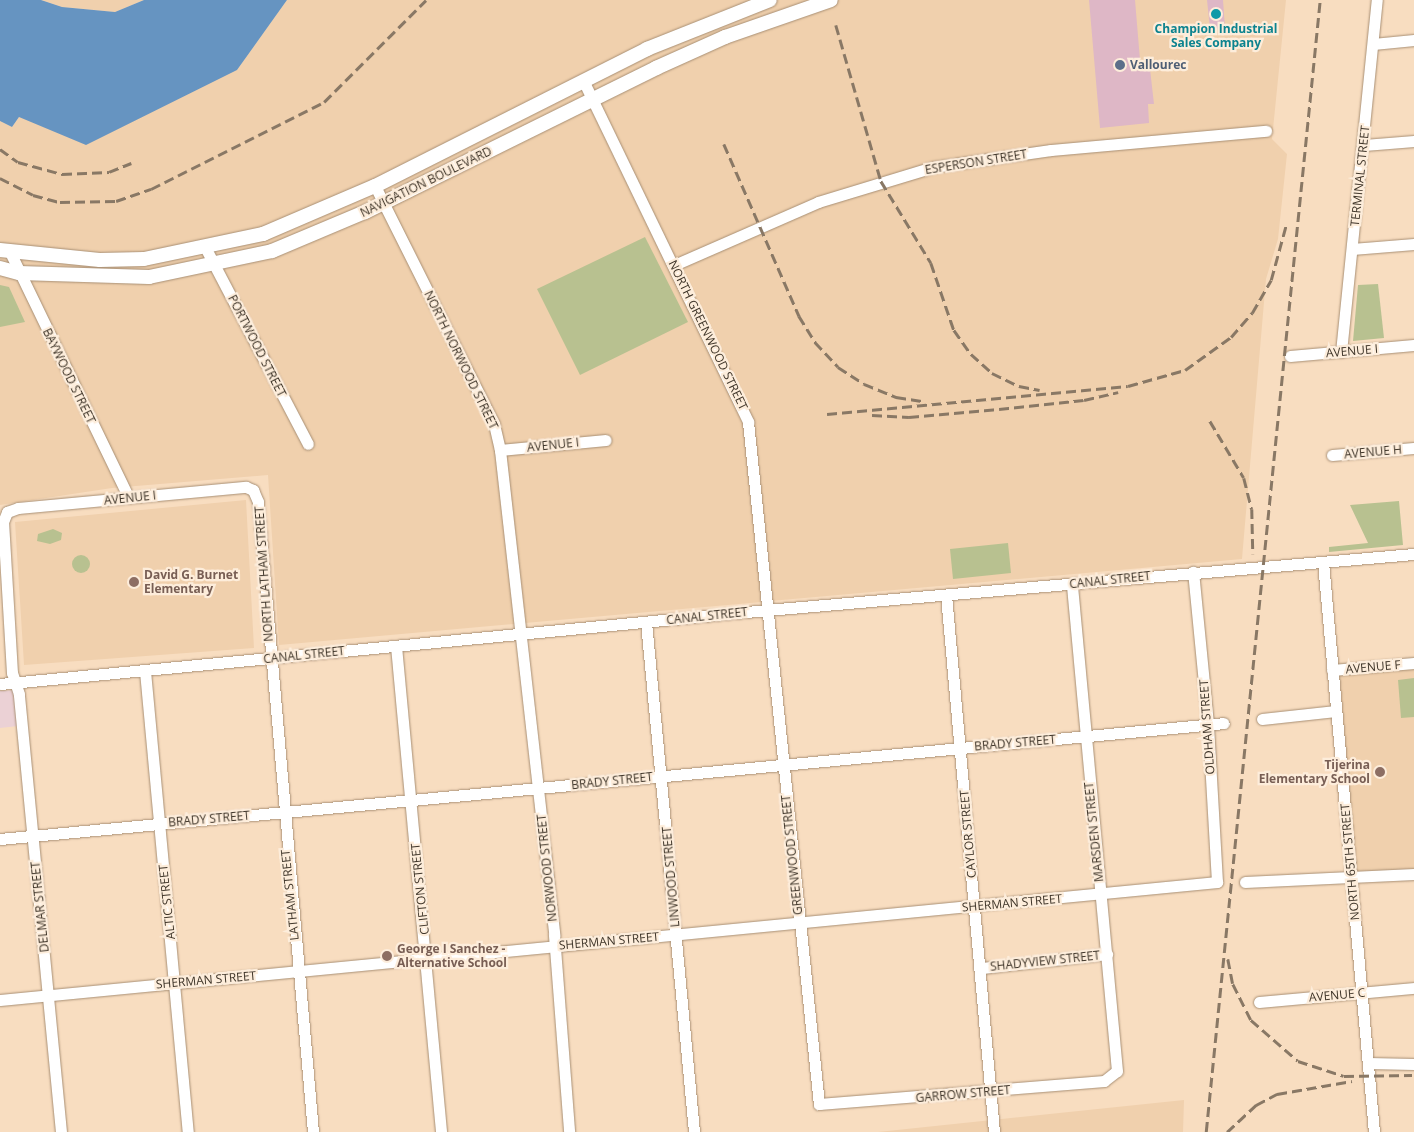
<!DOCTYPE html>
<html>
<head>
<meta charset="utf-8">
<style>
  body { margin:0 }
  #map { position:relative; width:1414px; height:1132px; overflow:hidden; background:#f8ddc0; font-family:"Open Sans",sans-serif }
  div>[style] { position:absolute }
  .commercial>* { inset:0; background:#ebd1d5 }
  .built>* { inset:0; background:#f0d0ad }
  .green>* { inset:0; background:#b8c190 }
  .round { border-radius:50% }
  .water>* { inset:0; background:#6694c1 }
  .building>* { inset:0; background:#deb7c6 }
  .roads { filter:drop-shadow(0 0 1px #a88f74) drop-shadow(0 0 1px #a88f74) }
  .minor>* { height:11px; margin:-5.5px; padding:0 5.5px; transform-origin:5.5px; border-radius:5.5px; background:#fff }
  .major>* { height:14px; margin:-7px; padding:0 7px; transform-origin:7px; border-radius:7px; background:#fff }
  .rail>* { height:2.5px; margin-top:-1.25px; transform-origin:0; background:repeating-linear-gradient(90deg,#897865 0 10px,transparent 0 15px) }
  .dots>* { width:14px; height:14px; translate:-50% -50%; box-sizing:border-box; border:2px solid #fdeddb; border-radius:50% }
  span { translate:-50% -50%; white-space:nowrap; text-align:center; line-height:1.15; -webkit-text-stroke:4.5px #fdeddb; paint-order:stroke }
  .culture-label { font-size:12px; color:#0d838f; font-weight:700 }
  .service-label { font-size:12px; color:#4e5e75; font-weight:700 }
  .left { translate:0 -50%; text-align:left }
  .street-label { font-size:12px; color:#3f3529 }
  .education-label { font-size:12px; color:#785e54; font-weight:700 }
  .right { translate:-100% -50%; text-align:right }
</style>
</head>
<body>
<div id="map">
  <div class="commercial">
    <div style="clip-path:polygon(15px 690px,18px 726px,0 728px,0 691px)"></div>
  </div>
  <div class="built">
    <div style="clip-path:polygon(41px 0,144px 0,115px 12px,62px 7px)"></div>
    <div style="clip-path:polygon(287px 0,1286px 0,1272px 139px,1287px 154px,1278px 239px,1266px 279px,1242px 559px,279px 645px,268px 475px,112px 488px,0 505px,0 121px,12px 127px,19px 117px,237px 70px)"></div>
    <div style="clip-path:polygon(246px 500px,254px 648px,24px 665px,15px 522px)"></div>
    <div style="clip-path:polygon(1414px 669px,1414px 869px,1356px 873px,1337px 676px)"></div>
    <div style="clip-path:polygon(1184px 1100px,1183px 1132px,878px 1132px)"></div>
  </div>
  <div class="green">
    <div style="clip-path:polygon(645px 237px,688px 322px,580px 375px,537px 289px)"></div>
    <div style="clip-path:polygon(1378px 284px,1384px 338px,1353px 341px,1358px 285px)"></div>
    <div style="clip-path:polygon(0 285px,9px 287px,25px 322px,0 327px)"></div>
    <div style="clip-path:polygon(1399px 501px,1403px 545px,1329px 552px,1329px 547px,1368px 543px,1350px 505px)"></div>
    <div style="clip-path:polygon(53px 529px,62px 533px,61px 540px,50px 544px,37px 541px,38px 534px)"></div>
    <div style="clip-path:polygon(1008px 543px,1011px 573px,953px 579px,950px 549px)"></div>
    <div class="round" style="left:72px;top:555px;width:18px;height:18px"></div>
    <div style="clip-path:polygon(1414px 678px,1414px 717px,1401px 718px,1398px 680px)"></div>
  </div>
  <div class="water">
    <div style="clip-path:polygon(0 0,41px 0,62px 7px,115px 12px,144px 0,287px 0,237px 70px,86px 145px,19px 117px,12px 127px,0 121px)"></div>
  </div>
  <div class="building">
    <div style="clip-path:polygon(1089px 0,1135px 0,1140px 60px,1144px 60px,1145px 70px,1150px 69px,1154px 104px,1148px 104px,1149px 123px,1100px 128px)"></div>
    <div style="clip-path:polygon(1207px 0,1223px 0,1225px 28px,1210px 29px)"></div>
  </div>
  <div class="roads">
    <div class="minor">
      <div style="left:1373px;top:44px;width:41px;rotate:-5.6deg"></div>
      <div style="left:583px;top:80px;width:380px;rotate:64.2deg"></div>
      <div style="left:748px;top:422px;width:686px;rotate:84.06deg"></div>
      <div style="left:819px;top:1104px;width:286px;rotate:-4.6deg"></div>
      <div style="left:1104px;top:1081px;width:16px;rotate:-38deg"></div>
      <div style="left:1117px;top:1071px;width:489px;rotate:-95.3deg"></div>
      <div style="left:1364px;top:145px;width:50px;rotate:-4.6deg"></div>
      <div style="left:375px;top:186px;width:266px;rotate:63.4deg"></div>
      <div style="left:494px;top:424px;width:27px;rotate:77deg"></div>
      <div style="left:500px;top:450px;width:488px;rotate:83.6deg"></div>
      <div style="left:554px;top:935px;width:198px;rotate:85.6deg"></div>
      <div style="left:205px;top:247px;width:222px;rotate:62.4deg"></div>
      <div style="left:1352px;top:249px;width:62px;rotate:-4.6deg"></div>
      <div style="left:10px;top:252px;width:273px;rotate:64.2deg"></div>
      <div style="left:674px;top:265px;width:157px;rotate:-23.6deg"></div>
      <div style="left:818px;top:202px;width:120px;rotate:-16.9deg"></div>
      <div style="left:933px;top:167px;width:119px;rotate:-8.2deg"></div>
      <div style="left:1051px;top:150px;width:216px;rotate:-5.1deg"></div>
      <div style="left:1341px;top:352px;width:354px;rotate:-84.2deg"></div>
      <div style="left:1290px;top:356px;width:124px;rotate:-5.1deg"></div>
      <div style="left:500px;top:450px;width:106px;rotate:-5.4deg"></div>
      <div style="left:1332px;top:455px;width:82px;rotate:-4.9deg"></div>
      <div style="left:1323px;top:562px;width:572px;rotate:84.89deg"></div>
      <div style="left:946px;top:595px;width:539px;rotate:84.89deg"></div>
      <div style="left:646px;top:622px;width:512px;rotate:84.62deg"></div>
      <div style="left:396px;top:646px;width:488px;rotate:84.7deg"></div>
      <div style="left:1332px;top:670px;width:82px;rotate:-4.9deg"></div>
      <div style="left:145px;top:671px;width:463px;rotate:84.7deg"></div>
      <div style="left:0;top:684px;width:771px;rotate:-5.51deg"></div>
      <div style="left:767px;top:610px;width:649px;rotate:-4.95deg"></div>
      <div style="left:1262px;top:719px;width:74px;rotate:-6.2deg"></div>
      <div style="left:0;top:839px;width:1229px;rotate:-5.41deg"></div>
      <div style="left:1245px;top:882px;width:169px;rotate:-2.7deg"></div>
      <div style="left:982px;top:968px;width:126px;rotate:-6.4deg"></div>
      <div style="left:0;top:1000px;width:1223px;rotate:-5.54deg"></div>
      <div style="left:1217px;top:882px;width:158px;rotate:-93.3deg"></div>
      <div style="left:1208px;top:724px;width:153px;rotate:-95.6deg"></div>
      <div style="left:1259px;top:1002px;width:156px;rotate:-5.2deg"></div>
      <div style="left:1368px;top:1063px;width:46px;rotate:1.2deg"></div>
      <div style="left:61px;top:1132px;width:440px;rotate:-95.5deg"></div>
      <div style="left:19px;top:694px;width:22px;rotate:-108deg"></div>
      <div style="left:12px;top:673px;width:151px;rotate:-93.4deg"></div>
      <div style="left:3px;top:522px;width:11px;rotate:-68deg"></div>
      <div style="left:7px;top:512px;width:12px;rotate:-20deg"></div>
      <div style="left:18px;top:508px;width:229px;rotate:-5.3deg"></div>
      <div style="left:246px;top:487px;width:8px;rotate:23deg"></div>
      <div style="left:253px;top:490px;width:13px;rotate:67deg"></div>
      <div style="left:258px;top:502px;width:632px;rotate:85.01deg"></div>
    </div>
    <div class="major">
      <div style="left:0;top:250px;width:100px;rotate:5.7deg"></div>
      <div style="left:100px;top:260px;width:44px;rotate:-1.3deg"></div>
      <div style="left:144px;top:259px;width:122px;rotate:-11.9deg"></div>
      <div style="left:263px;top:234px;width:122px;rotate:-23.2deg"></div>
      <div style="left:375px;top:186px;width:305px;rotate:-26.7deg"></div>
      <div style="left:647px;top:49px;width:132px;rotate:-21.7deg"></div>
      <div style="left:0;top:268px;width:20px;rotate:15deg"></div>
      <div style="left:19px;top:273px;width:130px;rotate:1.8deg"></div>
      <div style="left:149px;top:277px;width:126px;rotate:-11.9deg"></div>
      <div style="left:272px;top:251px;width:101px;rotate:-22.8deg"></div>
      <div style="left:365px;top:212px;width:325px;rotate:-26.3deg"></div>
      <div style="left:656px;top:68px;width:76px;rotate:-24.2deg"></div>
      <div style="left:725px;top:37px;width:112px;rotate:-19.2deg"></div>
    </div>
  </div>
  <div class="rail">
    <div style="left:836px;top:25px;width:162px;rotate:73.9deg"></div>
    <div style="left:881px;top:181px;width:96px;rotate:58.6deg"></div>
    <div style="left:931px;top:263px;width:71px;rotate:71.1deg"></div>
    <div style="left:954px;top:330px;width:29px;rotate:55deg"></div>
    <div style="left:971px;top:354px;width:28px;rotate:42deg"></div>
    <div style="left:992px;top:373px;width:30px;rotate:26deg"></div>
    <div style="left:1019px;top:386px;width:21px;rotate:11deg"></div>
    <div style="left:724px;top:144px;width:188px;rotate:66.4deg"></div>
    <div style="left:799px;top:316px;width:31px;rotate:58deg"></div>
    <div style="left:815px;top:342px;width:34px;rotate:47deg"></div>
    <div style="left:838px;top:367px;width:31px;rotate:33deg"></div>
    <div style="left:864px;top:384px;width:35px;rotate:22deg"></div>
    <div style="left:896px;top:397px;width:26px;rotate:9deg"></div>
    <div style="left:0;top:149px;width:22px;rotate:36deg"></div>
    <div style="left:18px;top:162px;width:46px;rotate:15.3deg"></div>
    <div style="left:62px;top:174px;width:47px;rotate:-2.4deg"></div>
    <div style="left:109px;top:172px;width:24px;rotate:-22deg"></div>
    <div style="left:0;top:178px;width:37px;rotate:27deg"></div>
    <div style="left:33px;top:195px;width:28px;rotate:15deg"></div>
    <div style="left:60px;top:202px;width:56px;rotate:-1deg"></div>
    <div style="left:116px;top:201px;width:37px;rotate:-19deg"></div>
    <div style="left:151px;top:189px;width:194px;rotate:-26.7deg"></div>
    <div style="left:324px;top:102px;width:144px;rotate:-45deg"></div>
    <div style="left:827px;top:414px;width:302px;rotate:-5.3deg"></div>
    <div style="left:1128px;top:386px;width:59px;rotate:-15.7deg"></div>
    <div style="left:1185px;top:370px;width:57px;rotate:-35.7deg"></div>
    <div style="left:1231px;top:337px;width:32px;rotate:-49deg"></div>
    <div style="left:1252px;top:313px;width:38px;rotate:-60deg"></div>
    <div style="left:1271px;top:280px;width:57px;rotate:-74.7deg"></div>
    <div style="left:872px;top:415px;width:37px;rotate:3deg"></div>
    <div style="left:909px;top:417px;width:90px;rotate:-5.1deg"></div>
    <div style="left:999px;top:409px;width:85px;rotate:-6deg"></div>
    <div style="left:1084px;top:400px;width:35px;rotate:-13deg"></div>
    <div style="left:1210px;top:421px;width:66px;rotate:59.2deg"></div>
    <div style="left:1244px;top:478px;width:32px;rotate:76deg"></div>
    <div style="left:1252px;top:509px;width:45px;rotate:88.7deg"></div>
    <div style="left:1228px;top:959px;width:25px;rotate:79deg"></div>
    <div style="left:1233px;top:984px;width:40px;rotate:63.4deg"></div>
    <div style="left:1251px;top:1020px;width:62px;rotate:41.1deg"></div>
    <div style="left:1298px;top:1061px;width:48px;rotate:18.1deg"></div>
    <div style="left:1344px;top:1076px;width:68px;rotate:-0.8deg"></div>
    <div style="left:1206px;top:1132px;width:1138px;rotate:-84.25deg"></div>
    <div style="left:1227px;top:1132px;width:40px;rotate:-43deg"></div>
    <div style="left:1256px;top:1105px;width:24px;rotate:-28deg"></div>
    <div style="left:1277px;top:1094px;width:76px;rotate:-9.8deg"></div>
  </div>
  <div class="dots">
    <div style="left:1216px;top:14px;background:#0f9aa8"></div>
    <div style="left:1120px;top:65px;background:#5c6f8a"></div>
    <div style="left:134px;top:582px;background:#8d6e63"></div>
    <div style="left:1380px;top:772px;background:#8d6e63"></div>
    <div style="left:387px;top:956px;background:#8d6e63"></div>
  </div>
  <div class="culture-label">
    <span style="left:1216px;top:36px">Champion Industrial<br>Sales Company</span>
  </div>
  <div class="service-label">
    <span class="left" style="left:1130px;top:65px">Vallourec</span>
  </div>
  <div class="street-label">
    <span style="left:976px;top:162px;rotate:-9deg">ESPERSON STREET</span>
    <span style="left:1360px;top:176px;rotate:-84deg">TERMINAL STREET</span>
    <span style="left:426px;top:182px;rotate:-26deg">NAVIGATION BOULEVARD</span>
    <span style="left:708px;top:335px;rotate:64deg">NORTH GREENWOOD STREET</span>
    <span style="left:257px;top:346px;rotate:63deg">PORTWOOD STREET</span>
    <span style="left:1352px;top:351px;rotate:-5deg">AVENUE I</span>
    <span style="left:461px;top:360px;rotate:64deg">NORTH NORWOOD STREET</span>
    <span style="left:69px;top:376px;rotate:64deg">BAYWOOD STREET</span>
    <span style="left:553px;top:445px;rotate:-6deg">AVENUE I</span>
    <span style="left:1373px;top:452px;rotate:-5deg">AVENUE H</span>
    <span style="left:130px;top:498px;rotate:-6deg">AVENUE I</span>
    <span style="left:264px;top:574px;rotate:-94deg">NORTH LATHAM STREET</span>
    <span style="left:1110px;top:580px;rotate:-6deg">CANAL STREET</span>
    <span style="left:707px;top:616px;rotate:-6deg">CANAL STREET</span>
    <span style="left:304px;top:655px;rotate:-6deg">CANAL STREET</span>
    <span style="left:1373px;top:667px;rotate:-5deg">AVENUE F</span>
    <span style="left:1207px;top:727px;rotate:-94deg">OLDHAM STREET</span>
    <span style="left:1015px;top:743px;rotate:-5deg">BRADY STREET</span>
    <span style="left:612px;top:781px;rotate:-6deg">BRADY STREET</span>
    <span style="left:209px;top:819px;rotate:-5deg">BRADY STREET</span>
    <span style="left:1094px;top:832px;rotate:-96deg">MARSDEN STREET</span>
    <span style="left:968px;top:834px;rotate:-95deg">CAYLOR STREET</span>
    <span style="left:792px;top:855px;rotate:-96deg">GREENWOOD STREET</span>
    <span style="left:1350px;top:862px;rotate:-95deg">NORTH 65TH STREET</span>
    <span style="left:547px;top:868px;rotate:-96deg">NORWOOD STREET</span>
    <span style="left:671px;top:877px;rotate:-95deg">LINWOOD STREET</span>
    <span style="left:420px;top:889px;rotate:-96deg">CLIFTON STREET</span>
    <span style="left:290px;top:895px;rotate:-96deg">LATHAM STREET</span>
    <span style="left:167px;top:902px;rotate:-96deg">ALTIC STREET</span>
    <span style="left:1012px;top:903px;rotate:-5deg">SHERMAN STREET</span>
    <span style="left:40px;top:907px;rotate:-96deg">DELMAR STREET</span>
    <span style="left:609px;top:941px;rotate:-5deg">SHERMAN STREET</span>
    <span style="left:1045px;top:961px;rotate:-6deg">SHADYVIEW STREET</span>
    <span style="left:206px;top:980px;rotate:-5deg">SHERMAN STREET</span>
    <span style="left:1337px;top:995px;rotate:-5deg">AVENUE C</span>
    <span style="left:963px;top:1094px;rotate:-5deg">GARROW STREET</span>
  </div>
  <div class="education-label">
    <span class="left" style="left:144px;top:582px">David G. Burnet<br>Elementary</span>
    <span class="right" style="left:1370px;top:772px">Tijerina<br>Elementary School</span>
    <span class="left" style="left:397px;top:956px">George I Sanchez -<br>Alternative School</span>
  </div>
</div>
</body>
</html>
